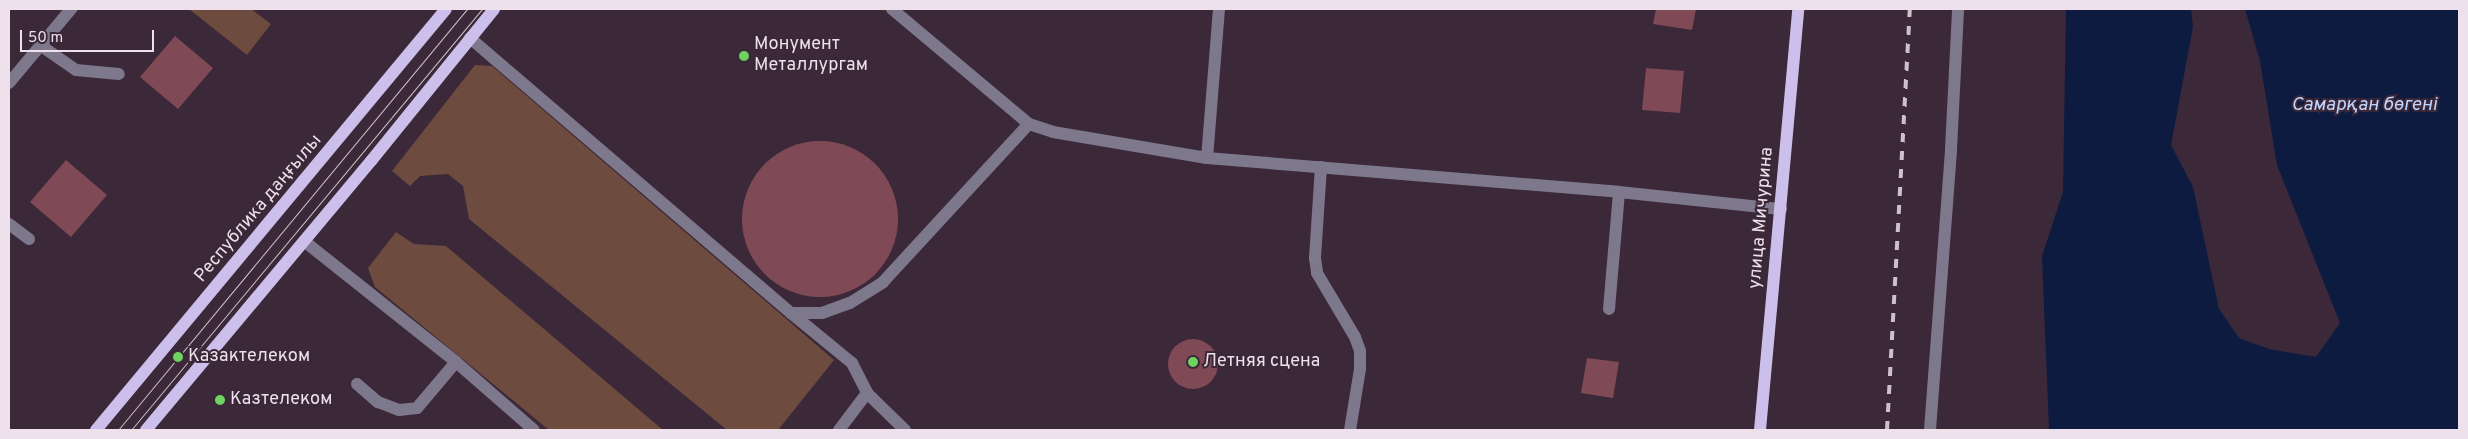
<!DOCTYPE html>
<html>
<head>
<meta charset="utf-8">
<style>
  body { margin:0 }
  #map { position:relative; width:2468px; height:439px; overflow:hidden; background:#3b2838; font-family:Overpass,sans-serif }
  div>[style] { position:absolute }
  .green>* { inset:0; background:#6e4b3f }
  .water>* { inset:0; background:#0d1b40 }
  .building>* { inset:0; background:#7f4a56 }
  .round { border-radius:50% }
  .minor>* { height:12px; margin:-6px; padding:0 6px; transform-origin:6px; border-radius:6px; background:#7e788d }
  .major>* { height:12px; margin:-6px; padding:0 6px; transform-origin:6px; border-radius:6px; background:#cdbfeb }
  .tram>* { height:1px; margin:-0.5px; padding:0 0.5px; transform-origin:0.5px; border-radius:0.5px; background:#cfc1cc }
  .rail>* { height:4px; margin-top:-2px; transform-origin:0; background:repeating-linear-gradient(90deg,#cfc1cc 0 9px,transparent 0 18px) }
  .dots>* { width:14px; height:14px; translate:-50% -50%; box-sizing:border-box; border:2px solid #3b2838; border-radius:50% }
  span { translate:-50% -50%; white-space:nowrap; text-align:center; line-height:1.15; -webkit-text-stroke:4px #3b2838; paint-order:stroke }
  .poi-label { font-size:18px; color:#eee1eb }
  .left { translate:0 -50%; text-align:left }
  .street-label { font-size:18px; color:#eee1eb }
  .water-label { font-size:19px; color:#c1d5fe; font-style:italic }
  .frame { position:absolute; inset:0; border:10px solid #eee1eb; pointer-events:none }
  .scale { position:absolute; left:20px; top:30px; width:134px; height:22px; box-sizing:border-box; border:2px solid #eee1eb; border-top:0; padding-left:6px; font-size:15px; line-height:18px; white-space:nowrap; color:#eee1eb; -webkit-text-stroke:4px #3b2838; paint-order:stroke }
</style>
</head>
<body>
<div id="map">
  <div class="green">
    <div style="clip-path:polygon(189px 9px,251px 9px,271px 24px,247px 55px)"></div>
    <div style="clip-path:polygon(475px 65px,492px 66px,834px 360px,778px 430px,727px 430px,469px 219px,463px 186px,448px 174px,420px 176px,410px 186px,392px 171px)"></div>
    <div style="clip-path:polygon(396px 232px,414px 244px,446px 246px,663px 430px,549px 430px,375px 287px,368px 268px)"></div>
  </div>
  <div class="water">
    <div style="clip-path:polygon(2066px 9px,2191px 9px,2193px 27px,2171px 145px,2193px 187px,2219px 309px,2239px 338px,2269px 349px,2316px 357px,2340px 323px,2277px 165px,2260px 61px,2245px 9px,2459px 9px,2459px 430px,2049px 430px,2042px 256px,2063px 192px)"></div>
  </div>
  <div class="building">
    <div style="clip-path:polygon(1656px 9px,1696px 9px,1692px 30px,1653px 24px)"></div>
    <div style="clip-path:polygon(175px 36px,213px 68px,178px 109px,140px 77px)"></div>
    <div style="clip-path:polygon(1646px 68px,1684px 71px,1680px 113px,1642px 110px)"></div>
    <div class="round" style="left:742px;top:141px;width:156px;height:156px"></div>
    <div style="clip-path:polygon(66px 160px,107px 195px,71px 237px,30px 202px)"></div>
    <div class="round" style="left:1168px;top:339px;width:50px;height:50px"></div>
    <div style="clip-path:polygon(1587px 358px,1619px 362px,1613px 398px,1581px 393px)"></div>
  </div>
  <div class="minor">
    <div style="left:892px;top:9px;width:179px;rotate:40deg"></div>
    <div style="left:1029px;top:124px;width:25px;rotate:18deg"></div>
    <div style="left:1053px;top:132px;width:156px;rotate:9.6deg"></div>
    <div style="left:1207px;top:158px;width:413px;rotate:4.7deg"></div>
    <div style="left:1619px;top:192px;width:163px;rotate:6deg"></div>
    <div style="left:470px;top:38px;width:423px;rotate:40.6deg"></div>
    <div style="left:791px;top:313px;width:79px;rotate:39.3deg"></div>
    <div style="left:852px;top:363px;width:34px;rotate:63deg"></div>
    <div style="left:867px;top:393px;width:53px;rotate:44.2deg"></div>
    <div style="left:40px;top:45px;width:44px;rotate:34.8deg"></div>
    <div style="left:76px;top:70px;width:43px;rotate:5.3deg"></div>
    <div style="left:9px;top:83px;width:97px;rotate:-50deg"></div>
    <div style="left:1207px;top:158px;width:149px;rotate:-85.4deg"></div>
    <div style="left:1321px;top:167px;width:91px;rotate:93.8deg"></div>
    <div style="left:1315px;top:258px;width:15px;rotate:82deg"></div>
    <div style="left:1317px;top:273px;width:74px;rotate:59.3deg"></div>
    <div style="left:1355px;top:337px;width:15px;rotate:70deg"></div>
    <div style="left:1360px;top:351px;width:18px;rotate:90deg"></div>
    <div style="left:1360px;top:369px;width:62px;rotate:99.3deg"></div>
    <div style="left:9px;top:224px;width:25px;rotate:37deg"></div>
    <div style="left:304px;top:241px;width:194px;rotate:38.5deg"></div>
    <div style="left:456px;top:362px;width:103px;rotate:41.1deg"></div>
    <div style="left:1609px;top:309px;width:117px;rotate:-85.1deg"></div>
    <div style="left:791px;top:313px;width:31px"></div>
    <div style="left:822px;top:313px;width:30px;rotate:-20deg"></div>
    <div style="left:850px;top:303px;width:39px;rotate:-32deg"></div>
    <div style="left:883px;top:282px;width:215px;rotate:-47.3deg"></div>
    <div style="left:357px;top:384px;width:28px;rotate:41deg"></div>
    <div style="left:378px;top:402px;width:22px;rotate:21deg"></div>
    <div style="left:399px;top:410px;width:18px;rotate:-6deg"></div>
    <div style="left:417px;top:408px;width:60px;rotate:-49.7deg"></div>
    <div style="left:839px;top:430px;width:46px;rotate:-52.9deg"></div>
    <div style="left:1930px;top:430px;width:282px;rotate:-85.7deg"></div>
    <div style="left:1951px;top:149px;width:140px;rotate:-87.1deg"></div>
  </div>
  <div class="major">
    <div style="left:96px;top:430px;width:547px;rotate:-50.26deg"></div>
    <div style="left:146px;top:430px;width:351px;rotate:-50.1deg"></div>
    <div style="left:371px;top:161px;width:196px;rotate:-51deg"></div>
    <div style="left:1760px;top:430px;width:423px;rotate:-84.8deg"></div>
  </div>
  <div class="tram">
    <div style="left:118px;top:430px;width:547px;rotate:-50.34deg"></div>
    <div style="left:131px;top:430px;width:548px;rotate:-50.18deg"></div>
  </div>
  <div class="rail">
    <div style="left:1887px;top:430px;width:422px;rotate:-86.9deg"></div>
  </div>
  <div class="dots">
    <div style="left:744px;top:56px;background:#6ed361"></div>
    <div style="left:178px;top:357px;background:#6ed361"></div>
    <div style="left:1193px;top:362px;background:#6ed361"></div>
    <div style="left:220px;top:400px;background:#6ed361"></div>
  </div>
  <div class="poi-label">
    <span class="left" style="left:754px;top:56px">Монумент<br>Металлургам</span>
    <span class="left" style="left:188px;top:357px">Казактелеком</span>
    <span class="left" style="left:1203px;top:362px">Летняя сцена</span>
    <span class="left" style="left:230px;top:400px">Казтелеком</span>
  </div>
  <div class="street-label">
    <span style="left:259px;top:209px;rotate:-50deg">Республика даңғылы</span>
    <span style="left:1762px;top:218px;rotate:-85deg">улица Мичурина</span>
  </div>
  <div class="water-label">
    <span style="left:2364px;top:106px">Самарқан бөгені</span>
  </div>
  <div class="frame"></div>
  <div class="scale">50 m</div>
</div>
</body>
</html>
